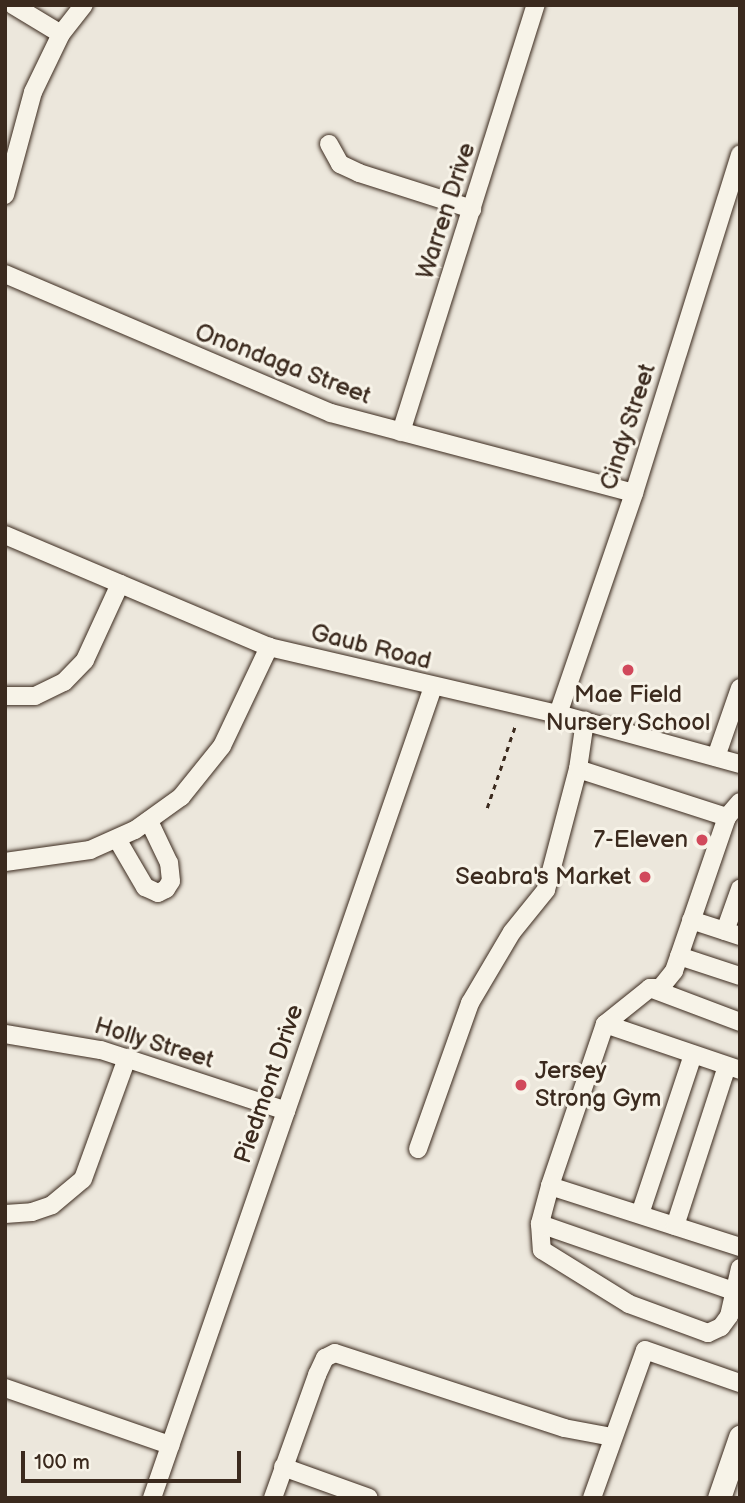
<!DOCTYPE html>
<html>
<head>
<meta charset="utf-8">
<style>
  body { margin:0 }
  #map { position:relative; width:745px; height:1503px; overflow:hidden; background:#ece7dc; font-family:"Balsamiq Sans",sans-serif }
  div>[style] { position:absolute }
  .path>* { height:2.5px; margin-top:-1.25px; transform-origin:0; background:repeating-linear-gradient(90deg,#3b2a1e 0 5px,transparent 0 10px) }
  .roads { filter:drop-shadow(0 0 2px #3b2a1e) drop-shadow(0 0 2px #3b2a1e) }
  .minor>* { height:18px; margin:-9px; padding:0 9px; transform-origin:9px; border-radius:9px; background:#f7f3e8 }
  .major>* { height:23px; margin:-11.5px; padding:0 11.5px; transform-origin:11.5px; border-radius:11.5px; background:#f7f3e8 }
  .dots>* { width:19px; height:19px; translate:-50% -50%; box-sizing:border-box; border:4px solid #f7f3e8; border-radius:50% }
  span { translate:-50% -50%; white-space:nowrap; text-align:center; line-height:1.15; -webkit-text-stroke:6px #f7f3e8; paint-order:stroke }
  .street-label { font-size:24px; color:#3b2a1e }
  .poi-label { font-size:24px; color:#3b2a1e }
  .right { translate:-100% -50%; text-align:right }
  .left { translate:0 -50%; text-align:left }
  .frame { position:absolute; inset:0; border:7px solid #3b2a1e; pointer-events:none }
  .scale { position:absolute; left:21px; top:1451px; width:220px; height:32px; box-sizing:border-box; border:4px solid #3b2a1e; border-top:0; padding-left:9px; font-size:21px; line-height:24px; white-space:nowrap; color:#3b2a1e; -webkit-text-stroke:5px #f7f3e8; paint-order:stroke }
</style>
</head>
<body>
<div id="map">
  <div class="path">
    <div style="left:487px;top:808px;width:87px;rotate:-71.1deg"></div>
  </div>
  <div class="roads">
    <div class="minor">
      <div style="left:13px;top:5px;width:56px;rotate:31.1deg"></div>
      <div style="left:329px;top:144px;width:23px;rotate:61deg"></div>
      <div style="left:340px;top:164px;width:21px;rotate:25deg"></div>
      <div style="left:359px;top:173px;width:119px;rotate:17.7deg"></div>
      <div style="left:5px;top:195px;width:107px;rotate:-74.8deg"></div>
      <div style="left:33px;top:92px;width:64px;rotate:-64.2deg"></div>
      <div style="left:61px;top:34px;width:37px;rotate:-52deg"></div>
      <div style="left:5px;top:274px;width:354px;rotate:23.1deg"></div>
      <div style="left:331px;top:413px;width:313px;rotate:14.8deg"></div>
      <div style="left:401px;top:432px;width:448px;rotate:-72.5deg"></div>
      <div style="left:5px;top:535px;width:287px;rotate:23deg"></div>
      <div style="left:269px;top:647px;width:297px;rotate:13.1deg"></div>
      <div style="left:558px;top:714px;width:189px;rotate:15.4deg"></div>
      <div style="left:5px;top:696px;width:30px"></div>
      <div style="left:35px;top:696px;width:32px;rotate:-26deg"></div>
      <div style="left:64px;top:682px;width:30px;rotate:-46deg"></div>
      <div style="left:85px;top:660px;width:84px;rotate:-65.3deg"></div>
      <div style="left:558px;top:714px;width:234px;rotate:-71deg"></div>
      <div style="left:634px;top:493px;width:355px;rotate:-72.6deg"></div>
      <div style="left:716px;top:757px;width:73px;rotate:-70.8deg"></div>
      <div style="left:578px;top:769px;width:157px;rotate:17.9deg"></div>
      <div style="left:740px;top:802px;width:20px;rotate:131deg"></div>
      <div style="left:727px;top:817px;width:163px;rotate:109deg"></div>
      <div style="left:674px;top:971px;width:22px;rotate:129deg"></div>
      <div style="left:660px;top:988px;width:10px;rotate:180deg"></div>
      <div style="left:650px;top:988px;width:58px;rotate:141.3deg"></div>
      <div style="left:605px;top:1024px;width:171px;rotate:108.8deg"></div>
      <div style="left:550px;top:1186px;width:200px;rotate:17.8deg"></div>
      <div style="left:117px;top:839px;width:56px;rotate:59.7deg"></div>
      <div style="left:145px;top:887px;width:14px;rotate:25deg"></div>
      <div style="left:158px;top:893px;width:9px;rotate:-27deg"></div>
      <div style="left:166px;top:889px;width:9px;rotate:-58deg"></div>
      <div style="left:171px;top:881px;width:18px;rotate:-96deg"></div>
      <div style="left:169px;top:863px;width:47px;rotate:-115.5deg"></div>
      <div style="left:5px;top:862px;width:86px;rotate:-8deg"></div>
      <div style="left:90px;top:850px;width:49px;rotate:-24deg"></div>
      <div style="left:135px;top:830px;width:57px;rotate:-35.7deg"></div>
      <div style="left:181px;top:797px;width:65px;rotate:-51.2deg"></div>
      <div style="left:222px;top:746px;width:110px;rotate:-64.6deg"></div>
      <div style="left:691px;top:920px;width:52px;rotate:18.1deg"></div>
      <div style="left:725px;top:931px;width:45px;rotate:-70.3deg"></div>
      <div style="left:679px;top:956px;width:64px;rotate:18.2deg"></div>
      <div style="left:650px;top:988px;width:96px;rotate:20.7deg"></div>
      <div style="left:605px;top:1024px;width:143px;rotate:18.8deg"></div>
      <div style="left:5px;top:1034px;width:97px;rotate:9.5deg"></div>
      <div style="left:101px;top:1050px;width:195px;rotate:18.2deg"></div>
      <div style="left:418px;top:1149px;width:155px;rotate:-70.4deg"></div>
      <div style="left:470px;top:1003px;width:82px;rotate:-59.4deg"></div>
      <div style="left:512px;top:932px;width:54px;rotate:-51deg"></div>
      <div style="left:546px;top:890px;width:125px;rotate:-75.2deg"></div>
      <div style="left:578px;top:769px;width:49px;rotate:-81.7deg"></div>
      <div style="left:550px;top:1186px;width:39px;rotate:105deg"></div>
      <div style="left:540px;top:1224px;width:26px;rotate:86deg"></div>
      <div style="left:542px;top:1250px;width:102px;rotate:31.8deg"></div>
      <div style="left:629px;top:1304px;width:84px;rotate:20.2deg"></div>
      <div style="left:708px;top:1333px;width:14px;rotate:-25deg"></div>
      <div style="left:721px;top:1327px;width:14px;rotate:-54deg"></div>
      <div style="left:729px;top:1316px;width:49px;rotate:-77.1deg"></div>
      <div style="left:5px;top:1214px;width:27px;rotate:-4deg"></div>
      <div style="left:32px;top:1212px;width:21px;rotate:-19deg"></div>
      <div style="left:52px;top:1205px;width:40px;rotate:-40deg"></div>
      <div style="left:83px;top:1179px;width:129px;rotate:-70deg"></div>
      <div style="left:640px;top:1214px;width:168px;rotate:-71.6deg"></div>
      <div style="left:540px;top:1224px;width:207px;rotate:19.1deg"></div>
      <div style="left:675px;top:1226px;width:168px;rotate:-72deg"></div>
      <div style="left:5px;top:1388px;width:175px;rotate:19.1deg"></div>
      <div style="left:283px;top:1467px;width:91px;rotate:19.8deg"></div>
      <div style="left:152px;top:1498px;width:858px;rotate:-70.89deg"></div>
      <div style="left:273px;top:1498px;width:131px;rotate:-70.3deg"></div>
      <div style="left:317px;top:1375px;width:19px;rotate:-65deg"></div>
      <div style="left:325px;top:1358px;width:11px;rotate:-27deg"></div>
      <div style="left:335px;top:1353px;width:241px;rotate:18.1deg"></div>
      <div style="left:564px;top:1428px;width:49px;rotate:10.6deg"></div>
      <div style="left:592px;top:1498px;width:157px;rotate:-70.3deg"></div>
      <div style="left:645px;top:1350px;width:101px;rotate:19.2deg"></div>
    </div>
    <div class="major">
      <div style="left:719px;top:1498px;width:65px;rotate:-71deg"></div>
    </div>
  </div>
  <div class="dots">
    <div style="left:628px;top:670px;background:#d1495b"></div>
    <div style="left:702px;top:840px;background:#d1495b"></div>
    <div style="left:645px;top:877px;background:#d1495b"></div>
    <div style="left:521px;top:1085px;background:#d1495b"></div>
  </div>
  <div class="street-label">
    <span style="left:446px;top:211px;rotate:-72deg">Warren Drive</span>
    <span style="left:283px;top:364px;rotate:21deg">Onondaga Street</span>
    <span style="left:628px;top:427px;rotate:-72deg">Cindy Street</span>
    <span style="left:371px;top:647px;rotate:14deg">Gaub Road</span>
    <span style="left:154px;top:1043px;rotate:17deg">Holly Street</span>
    <span style="left:269px;top:1084px;rotate:-71deg">Piedmont Drive</span>
  </div>
  <div class="poi-label">
    <span style="left:628px;top:709px">Mae Field<br>Nursery School</span>
    <span class="right" style="left:688px;top:840px">7-Eleven</span>
    <span class="right" style="left:631px;top:877px">Seabra's Market</span>
    <span class="left" style="left:535px;top:1085px">Jersey<br>Strong Gym</span>
  </div>
  <div class="frame"></div>
  <div class="scale">100 m</div>
</div>
</body>
</html>
